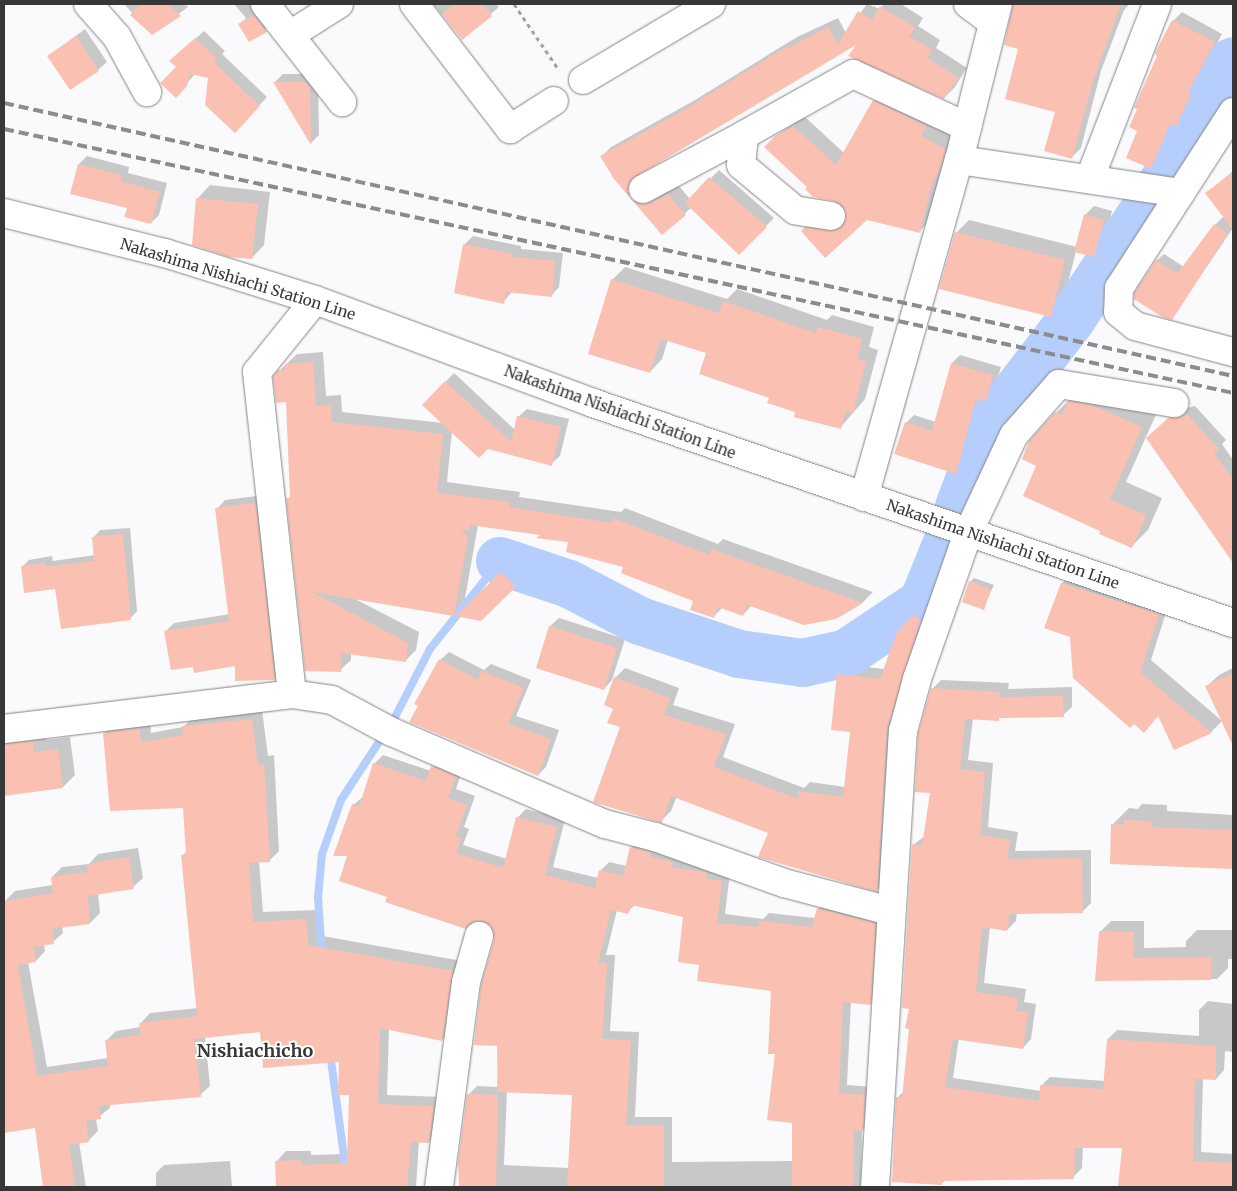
<!DOCTYPE html>
<style>
body{margin:0}
#map{position:relative;width:1237px;height:1191px;overflow:hidden;background:#fafafc;font-family:Merriweather,serif}
div>[style]{position:absolute}
[style*='--x']{left:calc(var(--x)*1px);top:calc(var(--y)*1px);width:calc(var(--w)*1px);rotate:calc(var(--a)*1deg)}
.shadow>*{inset:0;background:#0003}
.stream>*{height:8px;margin:-4px;padding:0 4px;transform-origin:4px;border-radius:4px;background:#b6cefc}
.river>*{height:48px;margin:-24px;padding:0 24px;transform-origin:24px;border-radius:24px;background:#b6cefc}
.building>*{inset:0;background:#fac0b2}
.path>*{height:3px;margin-top:-1.5px;transform-origin:0;background:repeating-linear-gradient(90deg,#a2a2a4 0 4px,transparent 0 8px)}
.roads{filter:drop-shadow(0 0 1px #848486) drop-shadow(0 0 1px #848486)}
.street>*{height:28px;margin:-14px;padding:0 14px;transform-origin:14px;border-radius:14px;background:#fff}
.secondary>*{height:28px;margin:-14px;padding:0 14px;transform-origin:14px;border-radius:14px;background:#fff}
.rail>*{height:4px;margin-top:-2px;transform-origin:0;background:repeating-linear-gradient(90deg,#8c8c8d 0 10px,transparent 0 15px)}
span{translate:-50% -50%;white-space:nowrap;text-align:center;line-height:1.15;-webkit-text-stroke:4px #fff;paint-order:stroke}
.street-label{font-size:15px;color:#373738}
.quarter-label{font-size:18px;color:#373738;font-weight:700}
.frame{position:absolute;inset:0;border:5px solid #373738;pointer-events:none}
</style>
<div id="map">
<div class="shadow">
<div style="clip-path:polygon(124px 4px,185px 4px,188px 7px,152px 34px)"></div>
<div style="clip-path:polygon(234px 4px,250px 4px,254px 13px,252px 4px,273px 23px,250px 40px,240px 24px,246px 18px)"></div>
<div style="clip-path:polygon(433px 4px,496px 4px,499px 7px,462px 39px)"></div>
<div style="clip-path:polygon(867px 4px,880px 9px,884px 4px,901px 4px,923px 18px,918px 26px,940px 40px,936px 48px,967px 68px,954px 88px,944px 98px,861px 41px,639px 174px,638px 186px,678px 185px,690px 199px,719px 170px,774px 218px,739px 253px,692px 207px,662px 234px,615px 178px,602px 156px,611px 147px,695px 100px,797px 37px,838px 18px,846px 33px)"></div>
<div style="clip-path:polygon(1013px 4px,1130px 4px,1124px 10px,1101px 71px,1081px 148px,1072px 157px,1057px 111px,1020px 48px,1005px 44px)"></div>
<div style="clip-path:polygon(1182px 12px,1222px 34px,1196px 84px,1199px 86px,1185px 118px,1174px 125px,1159px 159px,1151px 167px,1139px 130px,1158px 56px,1173px 21px)"></div>
<div style="clip-path:polygon(85px 29px,107px 62px,98px 70px,49px 56px)"></div>
<div style="clip-path:polygon(204px 31px,225px 51px,222px 54px,267px 97px,235px 131px,209px 77px,195px 74px,176px 96px,179px 54px)"></div>
<div style="clip-path:polygon(283px 74px,315px 74px,318px 78px,319px 135px,311px 143px,275px 82px)"></div>
<div style="clip-path:polygon(884px 91px,955px 139px,929px 221px,919px 232px,867px 219px,826px 257px,803px 231px,816px 218px,847px 221px,847px 209px,809px 186px,776px 136px,804px 116px,844px 153px,874px 101px)"></div>
<div style="clip-path:polygon(87px 156px,129px 167px,128px 173px,167px 183px,159px 215px,151px 223px,128px 207px,79px 164px)"></div>
<div style="clip-path:polygon(1233px 171px,1233px 228px,1172px 318px,1156px 261px,1164px 254px,1184px 267px,1215px 225px,1223px 217px,1227px 221px,1207px 193px)"></div>
<div style="clip-path:polygon(210px 185px,270px 192px,264px 245px,252px 258px,193px 244px,198px 198px)"></div>
<div style="clip-path:polygon(1094px 206px,1112px 211px,1102px 248px,1094px 256px,1076px 251px,1063px 303px,1051px 316px,956px 233px,969px 220px,1077px 247px,1085px 215px)"></div>
<div style="clip-path:polygon(473px 236px,521px 246px,521px 249px,563px 253px,559px 287px,551px 296px,512px 292px,503px 302px,455px 292px,465px 244px)"></div>
<div style="clip-path:polygon(625px 267px,727px 299px,737px 289px,827px 320px,832px 315px,874px 327px,869px 347px,878px 350px,865px 399px,840px 428px,771px 397px,707px 352px,668px 340px,662px 359px,650px 372px,612px 280px)"></div>
<div style="clip-path:polygon(323px 352px,326px 396px,341px 395px,342px 412px,443px 423px,424px 405px,454px 373px,515px 430px,518px 417px,527px 409px,569px 419px,560px 456px,551px 464px,452px 431px,447px 482px,520px 492px,519px 497px,621px 512px,625px 508px,718px 544px,723px 539px,873px 592px,863px 602px,835px 618px,752px 605px,743px 615px,723px 607px,714px 616px,695px 600px,570px 541px,542px 534px,478px 525px,464px 604px,454px 615px,355px 599px,419px 632px,416px 650px,406px 660px,351px 653px,351px 660px,340px 670px,306px 669px,288px 499px,292px 495px,287px 401px,279px 371px,297px 354px)"></div>
<div style="clip-path:polygon(960px 355px,1001px 367px,994px 391px,985px 399px,982px 399px,964px 465px,956px 473px,906px 423px,914px 415px,936px 422px,952px 363px)"></div>
<div style="clip-path:polygon(1073px 396px,1158px 410px,1126px 482px,1162px 498px,1148px 530px,1131px 547px,1102px 530px,1038px 466px,1056px 413px)"></div>
<div style="clip-path:polygon(1195px 406px,1226px 440px,1222px 444px,1233px 460px,1233px 539px,1222px 545px,1156px 430px,1178px 410px)"></div>
<div style="clip-path:polygon(264px 495px,283px 671px,274px 679px,236px 664px,194px 665px,165px 632px,174px 623px,230px 614px,217px 509px,225px 500px)"></div>
<div style="clip-path:polygon(130px 528px,137px 611px,130px 619px,56px 588px,22px 567px,29px 560px,52px 556px,53px 561px,95px 555px,93px 538px,100px 530px)"></div>
<div style="clip-path:polygon(511px 564px,523px 577px,481px 620px,458px 616px)"></div>
<div style="clip-path:polygon(1073px 572px,1169px 603px,1151px 660px,1222px 721px,1211px 732px,1174px 749px,1159px 715px,1144px 731px,1071px 636px,1062px 583px)"></div>
<div style="clip-path:polygon(974px 578px,994px 585px,983px 608px,970px 582px)"></div>
<div style="clip-path:polygon(923px 606px,930px 609px,887px 880px,877px 890px,760px 856px,769px 832px,677px 796px,671px 811px,661px 821px,614px 708px,615px 678px,625px 668px,679px 688px,673px 705px,735px 724px,723px 757px,804px 788px,810px 782px,845px 787px,851px 731px,838px 674px,848px 665px,885px 669px,913px 616px)"></div>
<div style="clip-path:polygon(559px 618px,625px 639px,612px 680px,604px 689px,550px 626px)"></div>
<div style="clip-path:polygon(449px 652px,484px 670px,491px 664px,531px 680px,516px 716px,559px 730px,546px 767px,538px 775px,440px 660px)"></div>
<div style="clip-path:polygon(1233px 668px,1233px 743px,1207px 686px,1219px 675px)"></div>
<div style="clip-path:polygon(941px 680px,1009px 683px,1008px 689px,1072px 687px,1072px 707px,1063px 715px,973px 718px,968px 760px,993px 763px,988px 827px,1018px 832px,1015px 851px,1091px 850px,1091px 903px,1082px 912px,1017px 912px,1016px 921px,1007px 930px,990px 927px,984px 983px,1026px 989px,1024px 1002px,1036px 1004px,1031px 1039px,1023px 1048px,959px 1038px,953px 1078px,1041px 1091px,1042px 1085px,1050px 1077px,1105px 1081px,1108px 1039px,1117px 1030px,1199px 1036px,1199px 1010px,1208px 1001px,1233px 1004px,1233px 1052px,1225px 1051px,1224px 1070px,1216px 1079px,1203px 1078px,1201px 1152px,1233px 1154px,1233px 1187px,1119px 1187px,1124px 1147px,1083px 1147px,1082px 1168px,1073px 1177px,946px 1180px,941px 1184px,897px 1098px,904px 1091px,910px 1028px,913px 845px,925px 836px,931px 792px,932px 689px)"></div>
<div style="clip-path:polygon(262px 710px,268px 756px,274px 755px,279px 851px,269px 861px,259px 861px,263px 912px,316px 910px,317px 935px,462px 961px,452px 1030px,442px 1040px,389px 1028px,387px 1095px,443px 1097px,438px 1132px,429px 1142px,419px 1141px,416px 1187px,278px 1187px,277px 1161px,286px 1151px,311px 1151px,311px 1155px,349px 1154px,351px 1094px,341px 1061px,261px 1031px,205px 1037px,210px 1086px,200px 1095px,110px 1104px,110px 1108px,96px 1119px,98px 1131px,88px 1141px,79px 1142px,86px 1187px,44px 1187px,36px 1127px,4px 1132px,5px 901px,15px 891px,53px 885px,52px 877px,62px 867px,89px 864px,98px 854px,138px 848px,143px 878px,133px 887px,98px 893px,100px 913px,90px 923px,62px 926px,63px 933px,53px 942px,44px 944px,45px 951px,36px 961px,28px 962px,47px 1067px,108px 1058px,106px 1041px,116px 1031px,141px 1027px,141px 1023px,150px 1013px,198px 1008px,183px 855px,187px 851px,184px 806px,104px 733px,114px 723px,150px 719px,151px 733px,183px 727px,193px 717px)"></div>
<div style="clip-path:polygon(4px 724px,45px 729px,47px 740px,70px 737px,75px 775px,63px 787px,4px 795px)"></div>
<div style="clip-path:polygon(evenodd,383px 755px,431px 771px,441px 758px,463px 768px,456px 789px,475px 796px,464px 827px,469px 829px,463px 845px,507px 859px,517px 818px,526px 809px,565px 819px,553px 867px,598px 878px,600px 871px,609px 862px,627px 866px,632px 847px,640px 839px,730px 872px,725px 914px,763px 919px,769px 913px,815px 918px,818px 909px,827px 900px,884px 915px,879px 995px,870px 1004px,851px 1001px,847px 1085px,873px 1087px,871px 1121px,862px 1130px,861px 1187px,461px 1187px,468px 1095px,477px 1086px,498px 1087px,495px 940px,491px 924px,388px 896px,353px 805px,363px 797px,374px 764px,383px 755px,635px 905px,685px 917px,701px 963px,772px 990px,776px 1053px,793px 1122px,793px 1161px,672px 1162px,672px 1117px,635px 1117px,639px 1032px,610px 1031px,615px 955px,606px 955px,617px 910px,627px 912px,635px 905px,383px 755px,507px 1091px,573px 1094px,569px 1168px,504px 1165px,507px 1091px)"></div>
<div style="clip-path:polygon(1142px 804px,1167px 805px,1167px 811px,1233px 815px,1233px 868px,1111px 863px,1112px 825px,1129px 808px,1138px 809px)"></div>
<div style="clip-path:polygon(1111px 921px,1144px 921px,1144px 948px,1186px 947px,1186px 941px,1197px 930px,1233px 930px,1233px 959px,1228px 959px,1228px 968px,1217px 979px,1096px 980px,1100px 932px)"></div>
<div style="clip-path:polygon(230px 1161px,232px 1187px,156px 1187px,156px 1173px,164px 1165px)"></div>
</div>
<div class="stream">
<div style="--x:322;--y:957;--w:60;--a:-93.8"></div>
<div style="--x:318;--y:897;--w:43;--a:-84.7"></div>
<div style="--x:322;--y:854;--w:57;--a:-70.6"></div>
<div style="--x:341;--y:800;--w:97;--a:-56.8"></div>
<div style="--x:394;--y:719;--w:79;--a:-62.8"></div>
<div style="--x:430;--y:649;--w:112;--a:-51.5"></div>
<div style="--x:330;--y:1053;--w:135;--a:82.3"></div>
</div>
<div class="river">
<div style="--x:959;--y:507;--w:85;--a:-69.4"></div>
<div style="--x:989;--y:427;--w:135;--a:-52.5"></div>
<div style="--x:1071;--y:320;--w:175;--a:-56.4"></div>
<div style="--x:1168;--y:174;--w:130;--a:-60.1"></div>
<div style="--x:500;--y:561;--w:73;--a:18.4"></div>
<div style="--x:569;--y:584;--w:80;--a:27.5"></div>
<div style="--x:640;--y:621;--w:104;--a:18.4"></div>
<div style="--x:739;--y:654;--w:65;--a:8"></div>
<div style="--x:803;--y:663;--w:45;--a:-12.8"></div>
<div style="--x:847;--y:653;--w:92;--a:-33.9"></div>
<div style="--x:923;--y:602;--w:67;--a:-68"></div>
</div>
<div class="building">
<div style="clip-path:polygon(140px 4px,168px 4px,181px 16px,152px 35px,130px 15px)"></div>
<div style="clip-path:polygon(454px 4px,482px 4px,492px 16px,462px 40px,442px 14px)"></div>
<div style="clip-path:polygon(1013px 4px,1121px 4px,1093px 81px,1072px 159px,1044px 151px,1055px 112px,1005px 99px,1018px 49px,1004px 45px)"></div>
<div style="clip-path:polygon(880px 6px,915px 28px,909px 36px,932px 50px,927px 58px,958px 78px,944px 99px,848px 56px,856px 45px,630px 180px,629px 196px,635px 202px,650px 203px,668px 194px,686px 215px,662px 235px,614px 179px,600px 156px,684px 110px,787px 46px,788px 48px,828px 27px,838px 44px,858px 11px,872px 20px)"></div>
<div style="clip-path:polygon(254px 15px,267px 32px,249px 42px,238px 24px)"></div>
<div style="clip-path:polygon(1172px 20px,1215px 42px,1188px 93px,1191px 94px,1176px 127px,1170px 124px,1151px 169px,1126px 158px,1137px 131px,1129px 127px,1137px 109px,1134px 108px,1137px 101px,1157px 56px,1155px 53px)"></div>
<div style="clip-path:polygon(76px 36px,99px 71px,70px 90px,47px 56px)"></div>
<div style="clip-path:polygon(195px 38px,218px 59px,214px 62px,260px 106px,235px 133px,205px 105px,208px 78px,190px 74px,187px 86px,176px 98px,160px 83px,176px 67px,169px 61px)"></div>
<div style="clip-path:polygon(273px 82px,306px 82px,310px 87px,311px 145px)"></div>
<div style="clip-path:polygon(873px 100px,927px 126px,921px 135px,946px 150px,940px 169px,932px 183px,920px 233px,867px 220px,825px 258px,801px 231px,805px 227px,837px 230px,846px 219px,845px 210px,834px 201px,813px 197px,805px 189px,807px 187px,764px 147px,775px 136px,793px 126px,836px 165px)"></div>
<div style="clip-path:polygon(78px 164px,122px 175px,120px 181px,160px 192px,151px 224px,124px 217px,127px 208px,70px 194px)"></div>
<div style="clip-path:polygon(1233px 172px,1233px 230px,1205px 193px)"></div>
<div style="clip-path:polygon(709px 177px,767px 227px,739px 255px,685px 203px)"></div>
<div style="clip-path:polygon(196px 198px,258px 204px,252px 259px,229px 257px,192px 245px)"></div>
<div style="clip-path:polygon(1084px 214px,1104px 220px,1094px 257px,1074px 252px)"></div>
<div style="clip-path:polygon(1214px 224px,1228px 234px,1172px 320px,1162px 317px,1134px 299px,1134px 293px,1156px 260px,1177px 274px)"></div>
<div style="clip-path:polygon(955px 232px,1065px 260px,1051px 317px,939px 289px)"></div>
<div style="clip-path:polygon(463px 244px,514px 254px,513px 257px,555px 261px,552px 297px,506px 292px,504px 304px,454px 293px)"></div>
<div style="clip-path:polygon(611px 279px,719px 313px,723px 301px,816px 333px,818px 327px,862px 339px,857px 359px,866px 362px,853px 413px,846px 411px,841px 429px,794px 417px,795px 412px,767px 403px,769px 398px,699px 374px,706px 353px,661px 339px,650px 373px,588px 354px)"></div>
<div style="clip-path:polygon(313px 362px,316px 406px,331px 405px,332px 422px,443px 434px,437px 493px,510px 502px,509px 507px,612px 523px,613px 518px,709px 555px,711px 549px,863px 603px,836px 619px,804px 625px,747px 605px,743px 616px,718px 607px,714px 618px,690px 610px,693px 601px,621px 573px,623px 567px,566px 552px,568px 542px,536px 538px,540px 535px,470px 525px,469px 530px,460px 529px,468px 537px,454px 616px,312px 592px,408px 643px,406px 662px,341px 653px,341px 672px,305px 671px,286px 498px,290px 498px,286px 402px,276px 403px,273px 377px,278px 370px,285px 370px,285px 364px)"></div>
<div style="clip-path:polygon(951px 363px,993px 375px,986px 401px,976px 399px,956px 474px,894px 454px,905px 422px,932px 431px)"></div>
<div style="clip-path:polygon(445px 381px,511px 442px,517px 416px,561px 427px,552px 466px,488px 449px,479px 458px,422px 405px)"></div>
<div style="clip-path:polygon(1068px 401px,1092px 405px,1142px 427px,1110px 499px,1146px 515px,1132px 548px,1099px 534px,1100px 531px,1023px 496px,1036px 466px,1022px 459px,1029px 441px,1055px 412px,1062px 415px)"></div>
<div style="clip-path:polygon(1186px 413px,1219px 449px,1214px 453px,1233px 480px,1233px 563px,1146px 438px,1168px 418px,1179px 418px)"></div>
<div style="clip-path:polygon(256px 503px,275px 680px,235px 681px,235px 666px,194px 673px,193px 667px,171px 670px,164px 631px,229px 621px,215px 508px)"></div>
<div style="clip-path:polygon(123px 534px,131px 620px,61px 629px,55px 589px,24px 593px,21px 566px,45px 563px,46px 567px,94px 561px,92px 537px)"></div>
<div style="clip-path:polygon(501px 572px,516px 587px,481px 621px,455px 616px)"></div>
<div style="clip-path:polygon(969px 581px,991px 589px,984px 610px,962px 602px)"></div>
<div style="clip-path:polygon(1061px 583px,1159px 614px,1140px 672px,1212px 733px,1174px 750px,1158px 716px,1144px 733px,1134px 724px,1130px 728px,1073px 678px,1070px 637px,1044px 628px)"></div>
<div style="clip-path:polygon(912px 615px,921px 619px,887px 730px,877px 892px,758px 857px,768px 833px,671px 796px,662px 823px,593px 802px,620px 727px,607px 723px,613px 709px,604px 705px,614px 677px,670px 698px,664px 715px,726px 734px,714px 767px,798px 799px,799px 791px,843px 797px,850px 732px,831px 730px,837px 674px,880px 679px,896px 634px)"></div>
<div style="clip-path:polygon(549px 626px,617px 648px,604px 690px,536px 668px)"></div>
<div style="clip-path:polygon(439px 659px,478px 680px,481px 671px,524px 688px,508px 724px,551px 739px,538px 776px,409px 722px,418px 706px,414px 704px)"></div>
<div style="clip-path:polygon(1233px 673px,1233px 746px,1205px 686px)"></div>
<div style="clip-path:polygon(931px 688px,1000px 692px,1000px 697px,1063px 696px,1064px 717px,999px 718px,999px 721px,965px 719px,960px 769px,985px 772px,980px 835px,1010px 840px,1007px 859px,1082px 858px,1083px 913px,1010px 914px,1007px 931px,982px 927px,976px 992px,1018px 998px,1016px 1011px,1028px 1012px,1023px 1049px,953px 1039px,945px 1087px,1039px 1101px,1040px 1085px,1103px 1089px,1107px 1039px,1216px 1046px,1216px 1080px,1195px 1079px,1193px 1161px,1233px 1163px,1233px 1187px,1118px 1187px,1122px 1148px,1075px 1148px,1074px 1179px,942px 1181px,942px 1185px,892px 1182px,896px 1097px,902px 1098px,909px 1029px,905px 1028px,909px 1009px,902px 1008px,912px 844px,922px 846px,930px 793px,915px 792px,918px 734px)"></div>
<div style="clip-path:polygon(252px 719px,258px 765px,264px 764px,270px 862px,249px 863px,253px 922px,306px 919px,308px 945px,453px 971px,442px 1041px,380px 1028px,378px 1104px,434px 1106px,429px 1143px,411px 1142px,407px 1187px,276px 1187px,275px 1161px,301px 1160px,301px 1165px,347px 1163px,349px 1095px,338px 1095px,339px 1062px,263px 1068px,260px 1032px,194px 1039px,201px 1097px,99px 1106px,101px 1119px,86px 1121px,89px 1142px,69px 1145px,75px 1187px,43px 1187px,35px 1128px,4px 1133px,4px 901px,53px 893px,51px 877px,88px 872px,87px 864px,129px 857px,134px 889px,88px 896px,90px 924px,52px 929px,54px 944px,34px 947px,36px 962px,18px 965px,37px 1076px,108px 1066px,105px 1040px,141px 1035px,139px 1023px,197px 1016px,181px 855px,186px 854px,183px 808px,110px 811px,103px 733px,140px 728px,141px 742px,183px 735px,182px 726px)"></div>
<div style="clip-path:polygon(33px 741px,34px 752px,58px 749px,63px 788px,4px 796px,4px 744px)"></div>
<div style="clip-path:polygon(373px 763px,426px 781px,431px 766px,456px 776px,448px 798px,467px 805px,456px 836px,461px 838px,456px 853px,503px 868px,516px 817px,557px 827px,545px 875px,595px 888px,599px 870px,623px 876px,630px 847px,651px 852px,650px 857px,673px 862px,672px 868px,707px 872px,706px 879px,722px 881px,717px 923px,758px 927px,759px 921px,812px 927px,817px 908px,876px 923px,871px 1005px,843px 1002px,839px 1093px,865px 1095px,863px 1131px,854px 1130px,853px 1187px,792px 1187px,792px 1123px,767px 1120px,775px 1054px,768px 1054px,771px 991px,697px 981px,699px 965px,678px 962px,683px 917px,632px 905px,628px 914px,611px 910px,598px 963px,607px 963px,602px 1039px,631px 1040px,626px 1125px,664px 1125px,664px 1187px,567px 1187px,572px 1095px,497px 1092px,498px 1046px,474px 1045px,481px 985px,494px 940px,490px 926px,476px 921px,466px 929px,385px 902px,387px 897px,339px 881px,347px 856px,333px 856px,352px 804px,359px 807px)"></div>
<div style="clip-path:polygon(1124px 820px,1151px 821px,1151px 827px,1233px 830px,1233px 869px,1110px 864px,1111px 824px,1124px 825px)"></div>
<div style="clip-path:polygon(1099px 931px,1134px 932px,1133px 958px,1211px 957px,1211px 980px,1095px 981px)"></div>
<div style="clip-path:polygon(467px 1094px,498px 1095px,496px 1187px,459px 1187px,458px 1163px)"></div>
</div>
<div class="path">
<div style="--x:514;--y:4;--w:80;--a:55.7"></div>
</div>
<div class="roads">
<div class="street">
<div style="--x:88;--y:4;--w:44;--a:48.7"></div>
<div style="--x:117;--y:37;--w:63;--a:61.4"></div>
<div style="--x:265;--y:4;--w:125;--a:51.8"></div>
<div style="--x:414;--y:4;--w:158;--a:52.5"></div>
<div style="--x:510;--y:129;--w:52;--a:-32.5"></div>
<div style="--x:968;--y:4;--w:31;--a:37"></div>
<div style="--x:290;--y:35;--w:58;--a:-32.3"></div>
<div style="--x:583;--y:80;--w:149;--a:-30.7"></div>
<div style="--x:1233;--y:112;--w:210;--a:122.9"></div>
<div style="--x:1119;--y:288;--w:24;--a:92"></div>
<div style="--x:1118;--y:312;--w:22;--a:39"></div>
<div style="--x:1135;--y:326;--w:101;--a:14.9"></div>
<div style="--x:959;--y:160;--w:224;--a:8.5"></div>
<div style="--x:1090;--y:178;--w:186;--a:-68.9"></div>
<div style="--x:643;--y:189;--w:115;--a:-28.1"></div>
<div style="--x:831;--y:216;--w:36;--a:-171"></div>
<div style="--x:795;--y:210;--w:70;--a:-140.2"></div>
<div style="--x:741;--y:165;--w:30;--a:-84"></div>
<div style="--x:744;--y:135;--w:125;--a:-29.2"></div>
<div style="--x:853;--y:74;--w:126;--a:24.9"></div>
<div style="--x:864;--y:497;--w:350;--a:-74.3"></div>
<div style="--x:959;--y:160;--w:161;--a:-76"></div>
<div style="--x:292;--y:694;--w:324;--a:-96.2"></div>
<div style="--x:257;--y:372;--w:92;--a:-51.1"></div>
<div style="--x:4;--y:729;--w:290;--a:-6.9"></div>
<div style="--x:292;--y:694;--w:40;--a:8.5"></div>
<div style="--x:332;--y:700;--w:68;--a:28.1"></div>
<div style="--x:392;--y:732;--w:232;--a:23.4"></div>
<div style="--x:605;--y:824;--w:52;--a:14.6"></div>
<div style="--x:655;--y:837;--w:137;--a:19.6"></div>
<div style="--x:784;--y:883;--w:110;--a:14.8"></div>
<div style="--x:439;--y:1187;--w:207;--a:-82.5"></div>
<div style="--x:466;--y:982;--w:48;--a:-74.2"></div>
<div style="--x:875;--y:1187;--w:457;--a:-86.5"></div>
<div style="--x:903;--y:731;--w:54;--a:-74.9"></div>
<div style="--x:917;--y:679;--w:155;--a:-70.7"></div>
<div style="--x:968;--y:533;--w:108;--a:-64.9"></div>
<div style="--x:1014;--y:435;--w:68;--a:-48.6"></div>
<div style="--x:1059;--y:384;--w:117;--a:9.4"></div>
</div>
<div class="secondary">
<div style="--x:4;--y:213;--w:166;--a:14"></div>
<div style="--x:165;--y:253;--w:157;--a:17.4"></div>
<div style="--x:315;--y:300;--w:296;--a:20.3"></div>
<div style="--x:593;--y:403;--w:677;--a:18.97"></div>
</div>
</div>
<div class="rail">
<div style="--x:4;--y:103;--w:1259;--a:12.52"></div>
<div style="--x:4;--y:129;--w:1257;--a:12.12"></div>
</div>
<div class="street-label">
<span style="left:238px;top:279px;rotate:17deg">Nakashima Nishiachi Station Line</span>
<span style="left:620px;top:412px;rotate:20deg">Nakashima Nishiachi Station Line</span>
<span style="left:1003px;top:544px;rotate:19deg">Nakashima Nishiachi Station Line</span>
</div>
<div class="quarter-label">
<span style="left:255px;top:1051px">Nishiachicho</span>
</div>
<div class="frame"></div>
</div>
